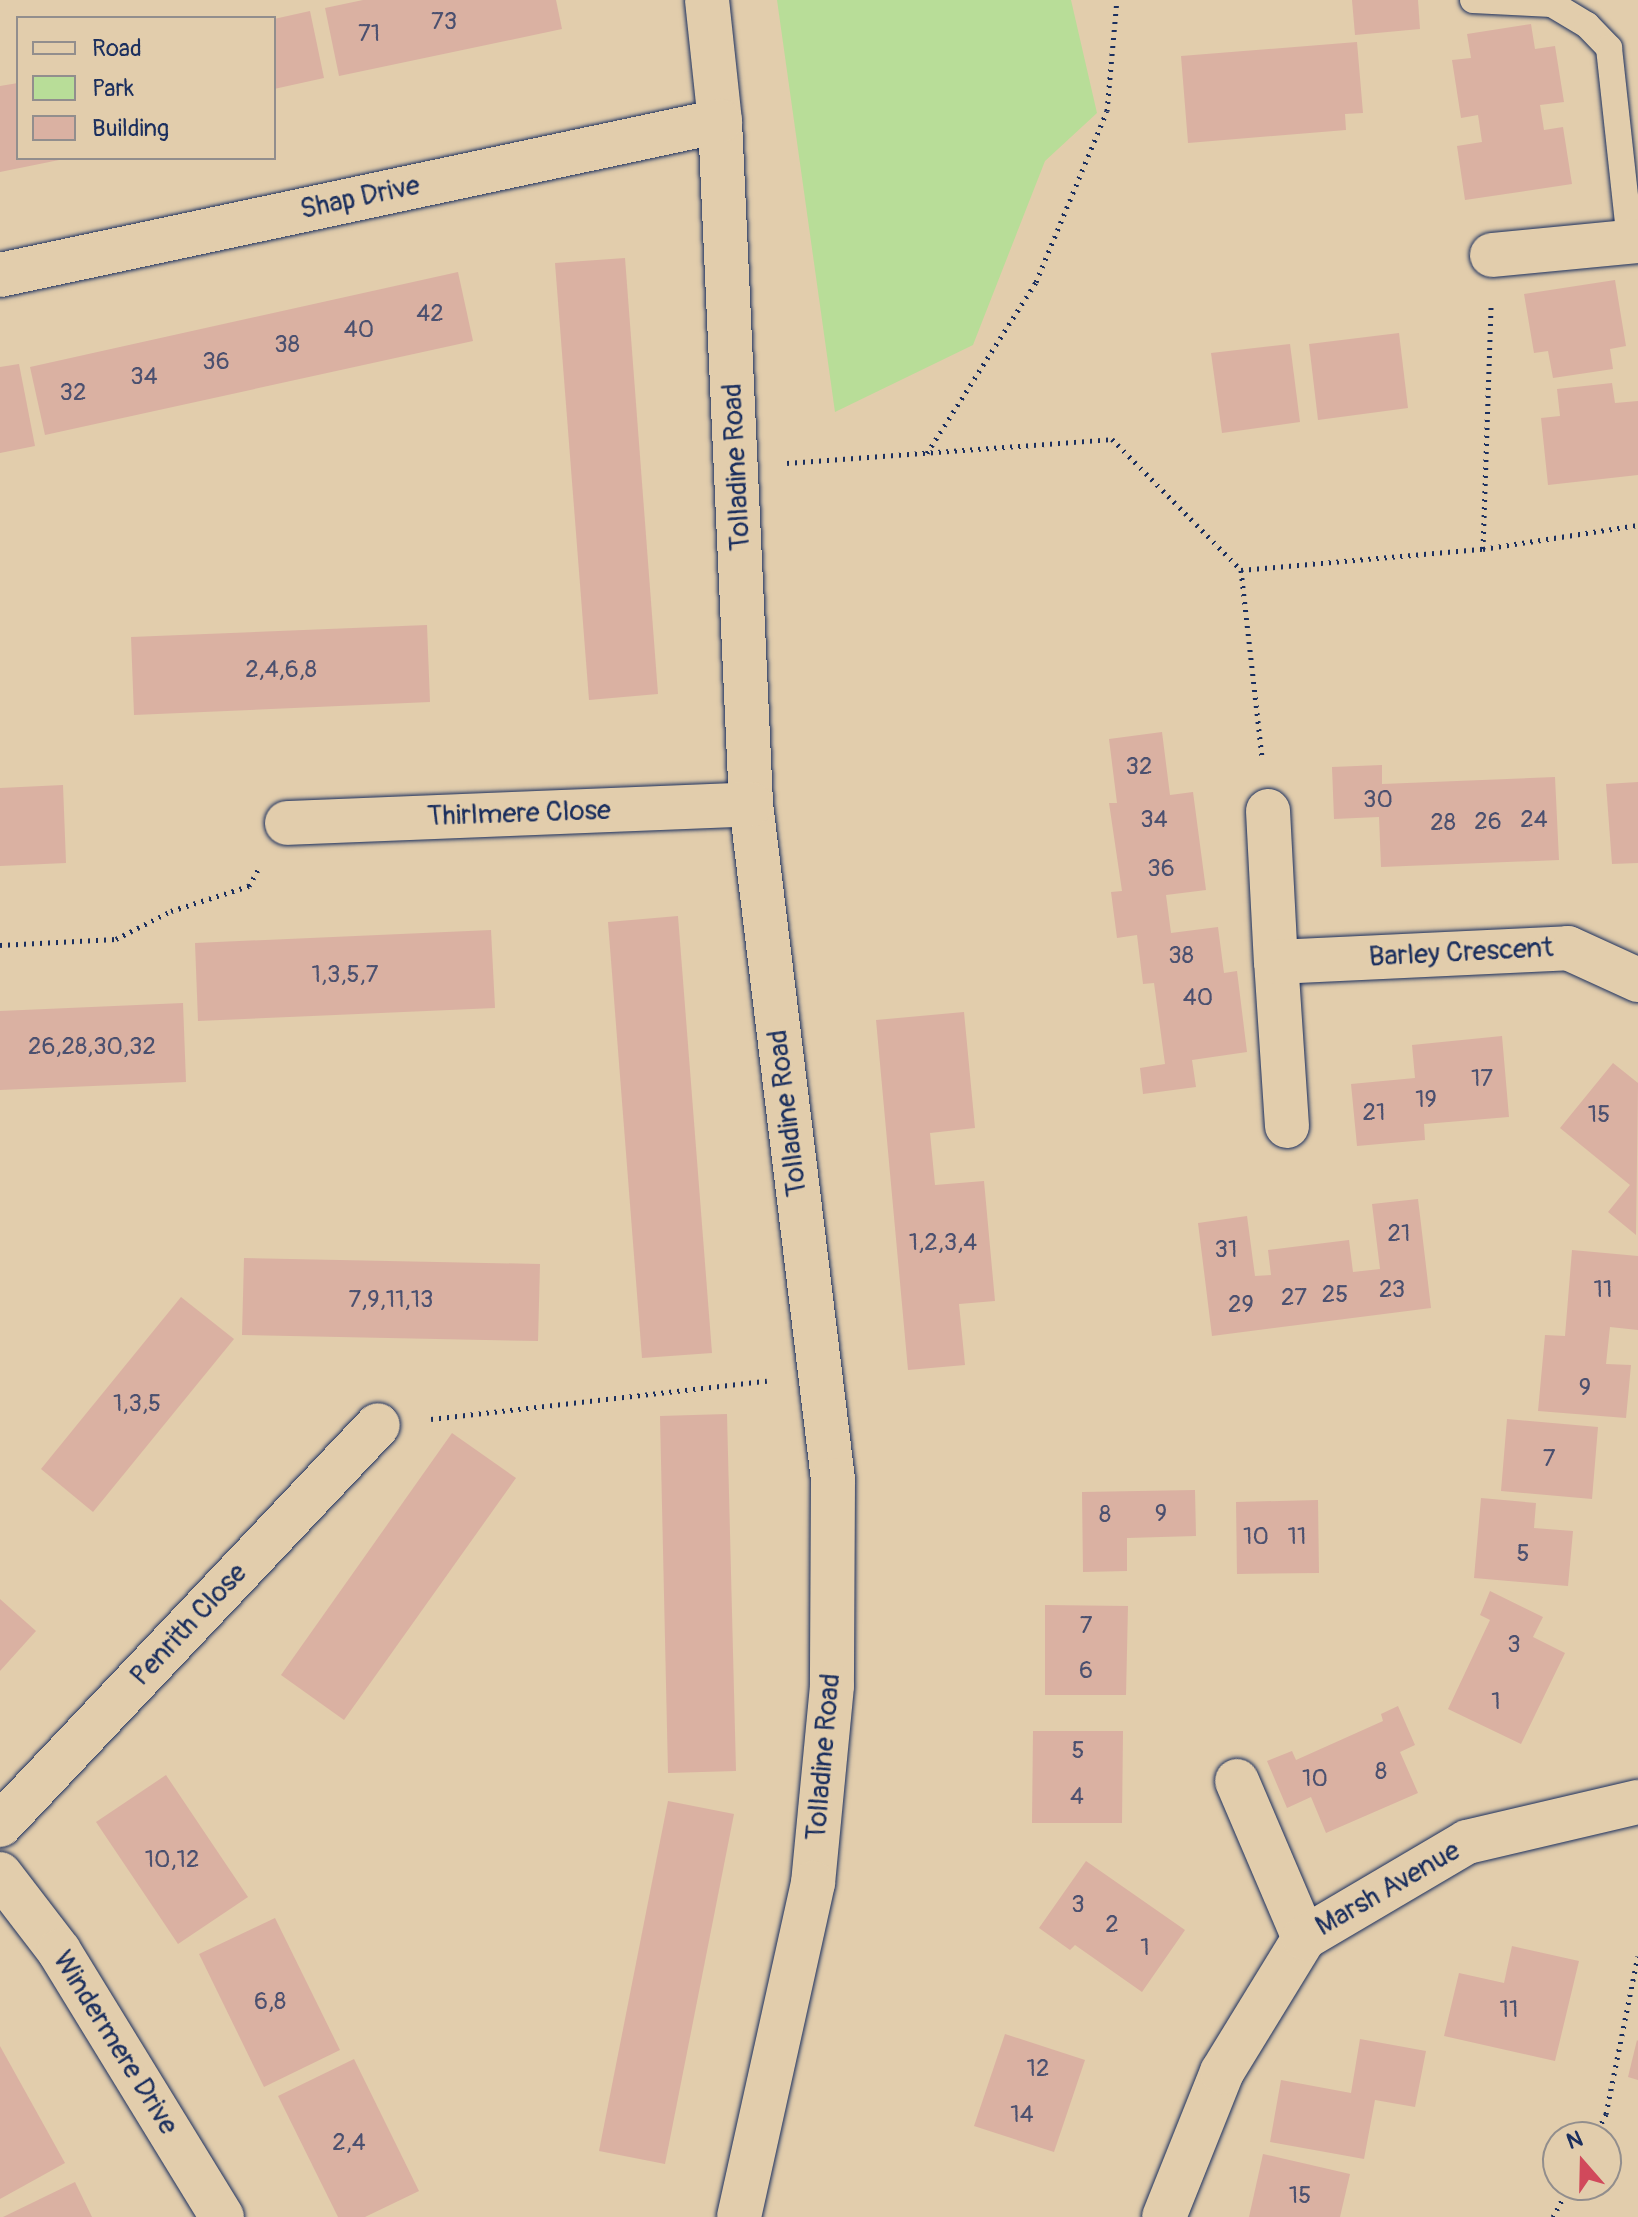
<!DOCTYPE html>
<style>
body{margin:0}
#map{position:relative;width:1638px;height:2217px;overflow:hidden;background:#e2cdac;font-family:Pangolin,sans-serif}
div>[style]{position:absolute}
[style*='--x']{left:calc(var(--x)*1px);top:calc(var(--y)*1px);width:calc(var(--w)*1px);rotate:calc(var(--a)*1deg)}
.green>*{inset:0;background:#b8dd98}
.building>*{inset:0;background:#dab1a2}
.path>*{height:5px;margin-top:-2.5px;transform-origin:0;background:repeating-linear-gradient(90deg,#1b2f5e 0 2px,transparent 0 8px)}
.roads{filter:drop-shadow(0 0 2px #1b2f5e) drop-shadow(0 0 2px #1b2f5e)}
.lane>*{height:26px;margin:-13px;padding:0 13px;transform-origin:13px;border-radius:13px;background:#e2cdac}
.street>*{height:44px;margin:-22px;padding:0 22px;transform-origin:22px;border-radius:22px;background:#e2cdac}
.secondary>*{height:44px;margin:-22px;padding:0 22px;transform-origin:22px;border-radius:22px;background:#e2cdac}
span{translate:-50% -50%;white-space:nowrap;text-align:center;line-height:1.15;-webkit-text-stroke:6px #e2cdac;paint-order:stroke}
.number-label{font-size:24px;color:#4b506f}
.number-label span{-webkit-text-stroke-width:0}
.street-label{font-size:28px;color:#1b2f5e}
.legend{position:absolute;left:16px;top:16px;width:260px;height:144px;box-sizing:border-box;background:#e2cdac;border:2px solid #928e8d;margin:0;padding:10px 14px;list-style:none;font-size:24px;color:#1b2f5e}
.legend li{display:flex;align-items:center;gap:16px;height:40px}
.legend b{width:40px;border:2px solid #928e8d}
.north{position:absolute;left:1542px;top:2121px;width:80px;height:80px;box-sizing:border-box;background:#e2cdac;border:2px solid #928e8d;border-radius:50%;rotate:340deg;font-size:22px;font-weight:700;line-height:32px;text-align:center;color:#1b2f5e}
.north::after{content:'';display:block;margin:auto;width:28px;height:36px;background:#d1495b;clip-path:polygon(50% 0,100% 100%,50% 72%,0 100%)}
</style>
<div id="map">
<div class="green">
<div style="clip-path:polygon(777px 0,1071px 0,1097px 113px,1045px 161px,973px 345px,835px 412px)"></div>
</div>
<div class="building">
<div style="clip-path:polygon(363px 0,556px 0,562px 29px,339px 76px,325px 8px)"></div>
<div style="clip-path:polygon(1352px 0,1418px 0,1420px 29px,1355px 35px)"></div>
<div style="clip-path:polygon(310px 11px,324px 78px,274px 89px,274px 19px)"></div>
<div style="clip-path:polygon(1531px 24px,1535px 49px,1555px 46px,1564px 102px,1540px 105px,1544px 130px,1563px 127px,1572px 184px,1465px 200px,1457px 146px,1482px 142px,1478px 115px,1461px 118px,1452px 60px,1471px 58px,1467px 34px)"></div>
<div style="clip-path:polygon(1357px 42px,1363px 113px,1345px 114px,1346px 130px,1188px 143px,1181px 56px)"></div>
<div style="clip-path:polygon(18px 83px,18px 158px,64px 159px,0 172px,0 86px)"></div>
<div style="clip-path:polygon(625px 258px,658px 694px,589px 700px,555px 263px)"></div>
<div style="clip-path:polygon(458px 272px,473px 341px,45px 435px,30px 367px)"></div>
<div style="clip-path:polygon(1615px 280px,1626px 346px,1610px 349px,1613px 369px,1553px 378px,1548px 351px,1534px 353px,1524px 294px)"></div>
<div style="clip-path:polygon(1399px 333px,1408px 408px,1318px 420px,1309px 344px)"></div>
<div style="clip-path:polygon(1290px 344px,1300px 422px,1222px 433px,1211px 353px)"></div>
<div style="clip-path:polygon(19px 364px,35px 446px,0 453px,0 367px)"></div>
<div style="clip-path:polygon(1612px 383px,1615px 403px,1638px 401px,1638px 475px,1548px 485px,1541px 418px,1560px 416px,1557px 389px)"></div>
<div style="clip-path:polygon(427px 625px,430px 702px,134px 715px,131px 637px)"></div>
<div style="clip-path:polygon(1162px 732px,1170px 795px,1193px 792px,1206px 890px,1166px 895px,1171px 933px,1218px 927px,1224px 973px,1237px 971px,1247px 1052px,1192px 1060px,1196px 1087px,1143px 1094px,1140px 1068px,1165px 1064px,1154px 983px,1143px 984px,1137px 935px,1117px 938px,1111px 892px,1122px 891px,1109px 803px,1117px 803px,1109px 739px)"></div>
<div style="clip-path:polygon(1382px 765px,1382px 784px,1555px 777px,1559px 860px,1381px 867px,1379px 817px,1334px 819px,1332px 767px)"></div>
<div style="clip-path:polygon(1638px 782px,1638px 863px,1612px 864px,1606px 784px)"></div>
<div style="clip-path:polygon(63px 785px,66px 863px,0 866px,0 788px)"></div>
<div style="clip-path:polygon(678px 916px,712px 1353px,642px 1358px,608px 922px)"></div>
<div style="clip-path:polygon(491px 930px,495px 1008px,198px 1021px,195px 943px)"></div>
<div style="clip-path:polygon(183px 1003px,186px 1082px,0 1090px,0 1011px)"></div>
<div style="clip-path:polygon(964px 1012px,975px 1128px,930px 1133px,935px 1185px,984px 1181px,995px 1301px,959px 1304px,965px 1365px,908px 1370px,876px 1020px)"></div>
<div style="clip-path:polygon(1502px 1036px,1509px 1117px,1424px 1124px,1425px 1140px,1357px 1146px,1351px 1084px,1415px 1078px,1412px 1045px)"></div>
<div style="clip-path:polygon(1613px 1063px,1638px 1083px,1636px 1235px,1608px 1212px,1630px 1185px,1560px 1128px)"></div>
<div style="clip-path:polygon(1418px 1199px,1431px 1308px,1212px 1336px,1198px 1223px,1247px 1216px,1255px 1276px,1271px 1275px,1268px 1250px,1349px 1240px,1353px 1272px,1380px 1269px,1372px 1204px)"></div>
<div style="clip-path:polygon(1572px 1250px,1638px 1256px,1638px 1330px,1610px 1327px,1606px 1364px,1631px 1365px,1626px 1418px,1538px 1411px,1545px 1335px,1565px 1336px)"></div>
<div style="clip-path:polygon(244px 1258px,540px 1264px,538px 1341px,242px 1335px)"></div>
<div style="clip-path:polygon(181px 1297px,234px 1339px,93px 1512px,41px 1469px)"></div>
<div style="clip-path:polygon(727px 1414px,736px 1771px,668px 1773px,660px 1416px)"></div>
<div style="clip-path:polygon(1507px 1419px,1598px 1427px,1592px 1499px,1501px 1491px)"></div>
<div style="clip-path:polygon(452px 1433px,516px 1478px,344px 1720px,281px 1675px)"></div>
<div style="clip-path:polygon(1195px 1490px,1196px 1536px,1127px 1538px,1127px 1571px,1083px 1572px,1082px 1492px)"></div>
<div style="clip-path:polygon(1481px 1498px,1536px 1503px,1534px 1528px,1573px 1531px,1568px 1586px,1474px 1578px)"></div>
<div style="clip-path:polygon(1318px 1500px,1319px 1573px,1237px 1574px,1236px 1502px)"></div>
<div style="clip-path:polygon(1490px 1591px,1543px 1617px,1533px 1637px,1565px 1653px,1521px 1744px,1448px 1709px,1490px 1620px,1480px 1615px)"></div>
<div style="clip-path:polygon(0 1599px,36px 1631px,0 1671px)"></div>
<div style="clip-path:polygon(1045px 1605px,1128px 1606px,1126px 1695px,1045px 1695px)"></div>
<div style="clip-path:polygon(1398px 1706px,1415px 1745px,1400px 1752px,1418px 1793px,1326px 1833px,1311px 1797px,1287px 1808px,1267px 1761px,1292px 1751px,1296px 1760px,1383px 1721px,1381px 1714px)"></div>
<div style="clip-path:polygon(1033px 1731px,1123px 1731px,1122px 1823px,1032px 1823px)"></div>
<div style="clip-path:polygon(166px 1775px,248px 1897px,178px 1944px,96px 1822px)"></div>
<div style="clip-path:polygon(668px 1801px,734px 1814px,665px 2164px,599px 2151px)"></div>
<div style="clip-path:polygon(1086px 1861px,1185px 1930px,1142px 1992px,1075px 1945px,1070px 1950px,1039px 1928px)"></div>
<div style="clip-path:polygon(275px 1918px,340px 2050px,264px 2087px,199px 1954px)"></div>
<div style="clip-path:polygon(1512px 1946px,1579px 1961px,1555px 2061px,1444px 2036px,1459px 1973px,1504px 1983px)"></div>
<div style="clip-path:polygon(1005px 2034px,1085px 2060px,1054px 2152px,974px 2126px)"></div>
<div style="clip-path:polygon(1360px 2039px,1426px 2051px,1415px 2107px,1375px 2100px,1364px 2159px,1270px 2142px,1281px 2080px,1351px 2093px)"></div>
<div style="clip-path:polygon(1637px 2040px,1638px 2041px,1638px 2080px,1628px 2077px)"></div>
<div style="clip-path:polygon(0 2046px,65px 2163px,0 2199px)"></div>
<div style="clip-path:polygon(354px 2059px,419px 2191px,365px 2217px,338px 2217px,278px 2096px)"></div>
<div style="clip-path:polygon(1263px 2154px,1350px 2174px,1340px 2217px,1249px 2217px)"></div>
<div style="clip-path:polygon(75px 2182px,92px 2217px,3px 2217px)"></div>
</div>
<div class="path">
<div style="--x:927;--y:453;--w:203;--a:-57.5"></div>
<div style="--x:1036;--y:282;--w:185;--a:-67.5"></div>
<div style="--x:1107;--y:111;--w:111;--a:-84.9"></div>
<div style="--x:787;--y:463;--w:326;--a:-4.2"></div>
<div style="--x:1112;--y:439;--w:184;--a:45.4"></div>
<div style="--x:1241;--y:570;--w:189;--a:83.6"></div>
<div style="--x:1483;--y:549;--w:243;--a:-88.1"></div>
<div style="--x:1241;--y:570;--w:243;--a:-5"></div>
<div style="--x:1483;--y:549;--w:157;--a:-8.8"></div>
<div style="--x:0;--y:945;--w:116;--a:-3"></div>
<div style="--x:116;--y:939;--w:62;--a:-27"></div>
<div style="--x:171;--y:911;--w:82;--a:-17.8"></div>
<div style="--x:249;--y:886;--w:21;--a:-61"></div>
<div style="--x:431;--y:1419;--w:338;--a:-6.5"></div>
<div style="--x:1594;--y:2137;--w:26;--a:-62"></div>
<div style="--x:1606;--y:2114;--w:161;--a:-78.6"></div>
<div style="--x:1553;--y:2217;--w:36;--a:-62"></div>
</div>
<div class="roads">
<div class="lane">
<div style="--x:1473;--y:0;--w:79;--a:2.9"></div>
<div style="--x:1552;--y:4;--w:41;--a:31"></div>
<div style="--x:1587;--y:25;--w:32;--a:46"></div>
<div style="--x:1609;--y:48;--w:194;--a:83.8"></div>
</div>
<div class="street">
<div style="--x:707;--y:0;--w:122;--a:83.9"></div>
<div style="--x:720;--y:121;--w:684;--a:87.4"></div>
<div style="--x:751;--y:804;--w:681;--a:83.08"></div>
<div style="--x:833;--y:1480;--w:206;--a:90.3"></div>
<div style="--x:832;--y:1686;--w:198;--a:95.5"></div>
<div style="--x:813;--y:1883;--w:342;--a:102.5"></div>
<div style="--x:1492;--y:255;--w:147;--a:-5.5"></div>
<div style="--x:0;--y:275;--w:736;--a:-12.07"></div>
<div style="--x:1268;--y:811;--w:151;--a:87"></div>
<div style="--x:287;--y:823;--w:464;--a:-2.3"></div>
<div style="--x:1287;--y:1126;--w:164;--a:-93.8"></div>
<div style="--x:1276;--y:962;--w:292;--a:-2.7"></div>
<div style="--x:1568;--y:948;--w:77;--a:24.6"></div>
<div style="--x:1237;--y:1781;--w:171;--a:66.9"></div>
<div style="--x:0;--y:1825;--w:550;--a:-46.62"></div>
<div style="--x:1164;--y:2217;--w:156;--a:-68.2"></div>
<div style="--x:1222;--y:2072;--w:157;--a:-58.5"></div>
<div style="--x:1304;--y:1938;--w:189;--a:-30.5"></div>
<div style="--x:1467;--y:1842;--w:176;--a:-13.2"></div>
</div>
<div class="secondary">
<div style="--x:0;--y:1874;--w:97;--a:52.5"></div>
<div style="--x:59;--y:1951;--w:312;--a:58.5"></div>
</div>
</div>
<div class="number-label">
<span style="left:444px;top:22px">73</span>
<span style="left:369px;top:34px">71</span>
<span style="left:430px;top:314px">42</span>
<span style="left:359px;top:330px">40</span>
<span style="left:287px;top:345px">38</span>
<span style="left:216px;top:362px">36</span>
<span style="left:144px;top:377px">34</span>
<span style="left:73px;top:393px">32</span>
<span style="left:281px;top:670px">2,4,6,8</span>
<span style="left:1139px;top:767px">32</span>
<span style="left:1378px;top:800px">30</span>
<span style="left:1154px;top:820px">34</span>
<span style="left:1534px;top:820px">24</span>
<span style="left:1488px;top:822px">26</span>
<span style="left:1443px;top:823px">28</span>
<span style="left:1161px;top:869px">36</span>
<span style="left:1181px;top:956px">38</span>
<span style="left:345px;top:975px">1,3,5,7</span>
<span style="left:1198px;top:998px">40</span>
<span style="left:92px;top:1047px">26,28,30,32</span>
<span style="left:1482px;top:1079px">17</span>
<span style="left:1426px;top:1100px">19</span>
<span style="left:1374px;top:1113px">21</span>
<span style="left:1599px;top:1115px">15</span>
<span style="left:1399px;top:1234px">21</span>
<span style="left:943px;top:1243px">1,2,3,4</span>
<span style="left:1226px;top:1250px">31</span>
<span style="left:1392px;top:1290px">23</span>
<span style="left:1603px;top:1290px">11</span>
<span style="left:1335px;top:1295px">25</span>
<span style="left:1294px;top:1298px">27</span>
<span style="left:391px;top:1300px">7,9,11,13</span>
<span style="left:1241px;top:1305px">29</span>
<span style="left:1585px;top:1388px">9</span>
<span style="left:137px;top:1404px">1,3,5</span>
<span style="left:1549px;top:1459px">7</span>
<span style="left:1161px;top:1514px">9</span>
<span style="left:1105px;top:1515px">8</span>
<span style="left:1256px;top:1537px">10</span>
<span style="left:1297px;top:1537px">11</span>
<span style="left:1523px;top:1554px">5</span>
<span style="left:1086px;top:1626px">7</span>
<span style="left:1514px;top:1645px">3</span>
<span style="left:1086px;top:1671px">6</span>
<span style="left:1496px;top:1702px">1</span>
<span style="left:1078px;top:1751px">5</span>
<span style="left:1381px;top:1772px">8</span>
<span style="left:1315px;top:1779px">10</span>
<span style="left:1077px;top:1797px">4</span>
<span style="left:172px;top:1860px">10,12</span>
<span style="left:1078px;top:1905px">3</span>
<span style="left:1112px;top:1925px">2</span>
<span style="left:1145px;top:1948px">1</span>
<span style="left:270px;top:2002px">6,8</span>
<span style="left:1509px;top:2010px">11</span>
<span style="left:1038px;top:2069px">12</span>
<span style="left:1022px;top:2115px">14</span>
<span style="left:349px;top:2143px">2,4</span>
<span style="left:1300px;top:2196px">15</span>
</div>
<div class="street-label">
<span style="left:360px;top:198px;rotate:-12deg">Shap Drive</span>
<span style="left:737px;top:467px;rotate:-93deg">Tolladine Road</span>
<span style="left:519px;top:814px;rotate:-2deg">Thirlmere Close</span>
<span style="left:1461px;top:953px;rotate:-3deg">Barley Crescent</span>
<span style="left:788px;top:1113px;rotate:-97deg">Tolladine Road</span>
<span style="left:189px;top:1625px;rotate:-47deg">Penrith Close</span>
<span style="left:824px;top:1757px;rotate:-85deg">Tolladine Road</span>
<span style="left:1388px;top:1889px;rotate:-30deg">Marsh Avenue</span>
<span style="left:115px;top:2043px;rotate:58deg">Windermere Drive</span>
</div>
<ul class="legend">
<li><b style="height:10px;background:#e2cdac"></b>Road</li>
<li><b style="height:22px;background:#b8dd98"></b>Park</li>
<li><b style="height:22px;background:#dab1a2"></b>Building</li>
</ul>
<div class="north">N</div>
</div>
